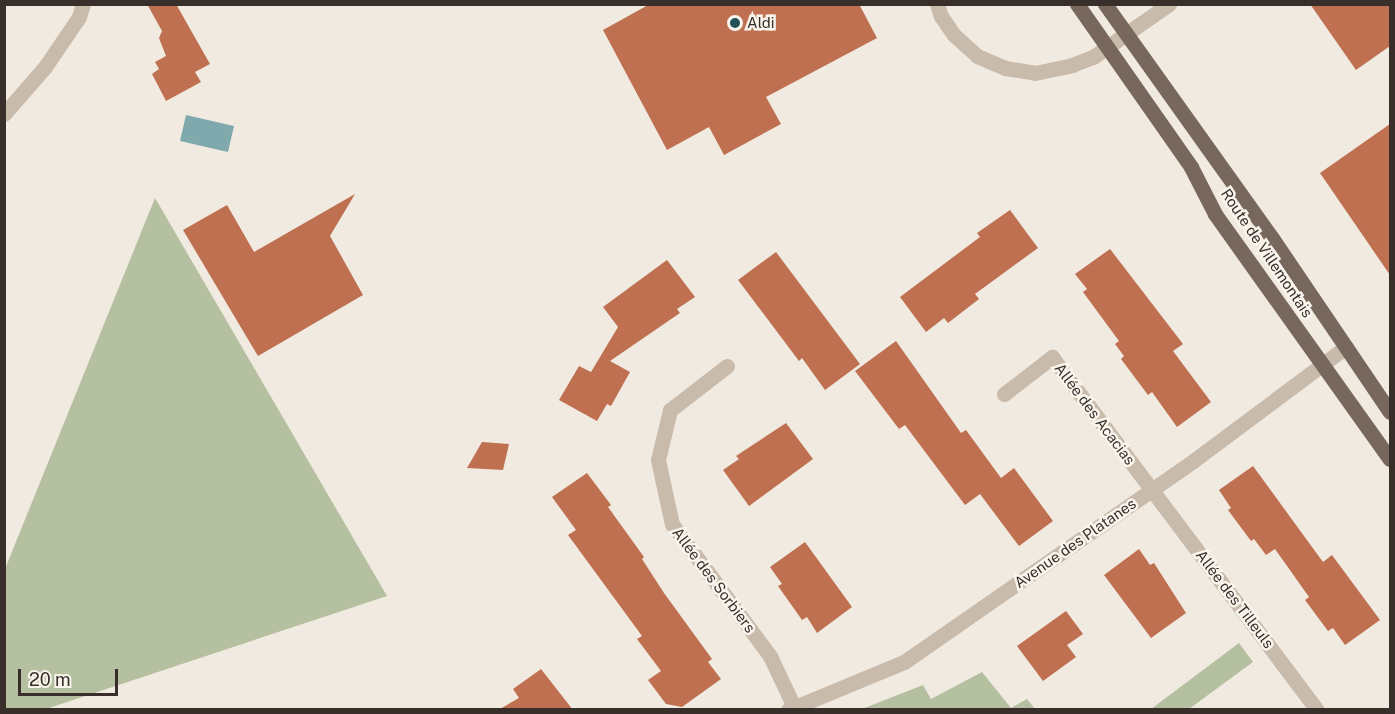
<!DOCTYPE html>
<meta charset="utf-8">
<style>
body{margin:0}
#map{position:relative;width:1395px;height:714px;overflow:hidden;background:#f1eae0;font-family:"Public Sans",sans-serif}
div>[style]{position:absolute}
[style*='--x']{left:calc(var(--x)*1px);top:calc(var(--y)*1px);width:calc(var(--w)*1px);rotate:calc(var(--a)*1deg)}
.green>*{inset:0;background:#b4c0a0}
.water>*{inset:0;background:#80a9ad}
.building>*{inset:0;background:#be7051}
.minor>*{height:15px;margin:-7.5px;padding:0 7.5px;transform-origin:7.5px;border-radius:7.5px;background:#c9bbac}
.major>*{height:15px;margin:-7.5px;padding:0 7.5px;transform-origin:7.5px;border-radius:7.5px;background:#78675d}
.dots>*{width:16px;height:16px;translate:-50% -50%;box-sizing:border-box;border:3px solid #f9f4ec;border-radius:50%}
span{translate:-50% -50%;white-space:nowrap;text-align:center;line-height:1.15;-webkit-text-stroke:5px #f9f4ec;paint-order:stroke}
.poi-label{font-size:15px;color:#382f2b}
.left{translate:0 -50%;text-align:left}
.street-label{font-size:15px;color:#382f2b}
.frame{position:absolute;inset:0;border:6px solid #382f2b;pointer-events:none}
.scale{position:absolute;left:18px;top:669px;width:100px;height:27px;box-sizing:border-box;border:3px solid #382f2b;border-top:0;padding-left:8px;font-size:18px;line-height:21px;white-space:nowrap;color:#382f2b;-webkit-text-stroke:4px #f9f4ec;paint-order:stroke}
</style>
<div id="map">
<div class="green">
<div style="clip-path:polygon(155px 198px,387px 596px,46px 709px,5px 709px,5px 569px)"></div>
<div style="clip-path:polygon(1239px 643px,1253px 662px,1189px 709px,1151px 709px)"></div>
<div style="clip-path:polygon(982px 672px,1011px 708px,1027px 699px,1035px 709px,862px 709px,923px 685px,931px 699px)"></div>
</div>
<div class="water">
<div style="clip-path:polygon(186px 115px,234px 126px,228px 152px,180px 141px)"></div>
</div>
<div class="building">
<div style="clip-path:polygon(147px 4px,176px 4px,210px 64px,195px 72px,201px 82px,166px 101px,152px 74px,159px 69px,155px 62px,166px 56px,159px 38px,162px 31px)"></div>
<div style="clip-path:polygon(650px 4px,859px 4px,877px 38px,766px 97px,781px 124px,724px 155px,709px 127px,667px 150px,603px 30px)"></div>
<div style="clip-path:polygon(1310px 4px,1390px 4px,1390px 46px,1356px 70px)"></div>
<div style="clip-path:polygon(1390px 124px,1390px 275px,1320px 173px)"></div>
<div style="clip-path:polygon(355px 194px,330px 236px,363px 295px,258px 356px,183px 230px,227px 205px,254px 252px)"></div>
<div style="clip-path:polygon(1010px 210px,1038px 248px,975px 294px,979px 299px,948px 323px,944px 318px,926px 332px,900px 297px,980px 237px,977px 233px)"></div>
<div style="clip-path:polygon(1110px 249px,1183px 344px,1173px 351px,1211px 402px,1177px 427px,1152px 392px,1148px 395px,1121px 359px,1124px 356px,1115px 344px,1119px 341px,1083px 292px,1087px 289px,1075px 274px)"></div>
<div style="clip-path:polygon(776px 252px,860px 364px,825px 390px,802px 358px,799px 361px,738px 280px)"></div>
<div style="clip-path:polygon(667px 260px,695px 297px,677px 309px,680px 313px,610px 361px,630px 372px,611px 406px,607px 404px,597px 421px,559px 400px,579px 366px,591px 372px,618px 327px,603px 307px)"></div>
<div style="clip-path:polygon(896px 341px,961px 433px,966px 430px,1001px 478px,1014px 468px,1053px 521px,1019px 546px,980px 494px,965px 505px,905px 425px,899px 429px,855px 371px)"></div>
<div style="clip-path:polygon(786px 423px,813px 459px,749px 506px,723px 470px,739px 459px,736px 456px)"></div>
<div style="clip-path:polygon(482px 442px,509px 444px,503px 470px,467px 468px)"></div>
<div style="clip-path:polygon(1253px 466px,1323px 562px,1332px 555px,1380px 620px,1345px 645px,1333px 628px,1328px 631px,1305px 600px,1309px 597px,1275px 549px,1266px 555px,1254px 539px,1251px 541px,1228px 510px,1231px 508px,1219px 490px)"></div>
<div style="clip-path:polygon(587px 473px,611px 505px,608px 507px,644px 557px,642px 559px,664px 593px,712px 659px,708px 662px,721px 679px,682px 707px,666px 704px,648px 680px,661px 671px,637px 639px,642px 636px,568px 535px,576px 530px,552px 497px)"></div>
<div style="clip-path:polygon(805px 542px,852px 607px,817px 633px,807px 617px,802px 620px,778px 586px,782px 584px,770px 567px)"></div>
<div style="clip-path:polygon(1139px 549px,1150px 565px,1154px 563px,1186px 613px,1151px 638px,1104px 575px)"></div>
<div style="clip-path:polygon(1066px 611px,1083px 634px,1067px 645px,1076px 657px,1043px 681px,1017px 646px)"></div>
<div style="clip-path:polygon(541px 669px,573px 710px,498px 710px,519px 698px,513px 689px)"></div>
</div>
<div class="minor">
<div style="--x:937;--y:4;--w:13;--a:72"></div>
<div style="--x:941;--y:16;--w:23;--a:56"></div>
<div style="--x:954;--y:35;--w:31;--a:42"></div>
<div style="--x:977;--y:56;--w:30;--a:23"></div>
<div style="--x:1005;--y:68;--w:30;--a:9"></div>
<div style="--x:1035;--y:73;--w:38;--a:-12"></div>
<div style="--x:1072;--y:65;--w:22;--a:-21"></div>
<div style="--x:1093;--y:57;--w:93;--a:-34.9"></div>
<div style="--x:4;--y:114;--w:62;--a:-48.9"></div>
<div style="--x:45;--y:67;--w:60;--a:-55.8"></div>
<div style="--x:79;--y:17;--w:14;--a:-73"></div>
<div style="--x:727;--y:366;--w:72;--a:142.3"></div>
<div style="--x:670;--y:410;--w:51;--a:103.5"></div>
<div style="--x:658;--y:460;--w:66;--a:77.7"></div>
<div style="--x:672;--y:524;--w:164;--a:53.4"></div>
<div style="--x:770;--y:656;--w:56;--a:64.8"></div>
<div style="--x:1004;--y:394;--w:61;--a:-37.6"></div>
<div style="--x:1052;--y:357;--w:441;--a:53.1"></div>
<div style="--x:788;--y:710;--w:126;--a:-22.5"></div>
<div style="--x:904;--y:662;--w:352;--a:-34.8"></div>
<div style="--x:1193;--y:461;--w:191;--a:-36.7"></div>
</div>
<div class="major">
<div style="--x:1077;--y:4;--w:199;--a:55"></div>
<div style="--x:1191;--y:167;--w:53;--a:62.9"></div>
<div style="--x:1215;--y:214;--w:301;--a:54.5"></div>
<div style="--x:1105;--y:4;--w:287;--a:54.5"></div>
<div style="--x:1272;--y:238;--w:210;--a:55.9"></div>
</div>
<div class="dots">
<div style="left:735px;top:23px;background:#225157"></div>
</div>
<div class="poi-label">
<span class="left" style="left:747px;top:23px">Aldi</span>
</div>
<div class="street-label">
<span style="left:1267px;top:253px;rotate:56deg">Route de Villemontais</span>
<span style="left:1095px;top:414px;rotate:53deg">Allée des Acacias</span>
<span style="left:1075px;top:543px;rotate:-35deg">Avenue des Platanes</span>
<span style="left:714px;top:580px;rotate:53deg">Allée des Sorbiers</span>
<span style="left:1235px;top:599px;rotate:53deg">Allée des Tilleuls</span>
</div>
<div class="frame"></div>
<div class="scale">20 m</div>
</div>
